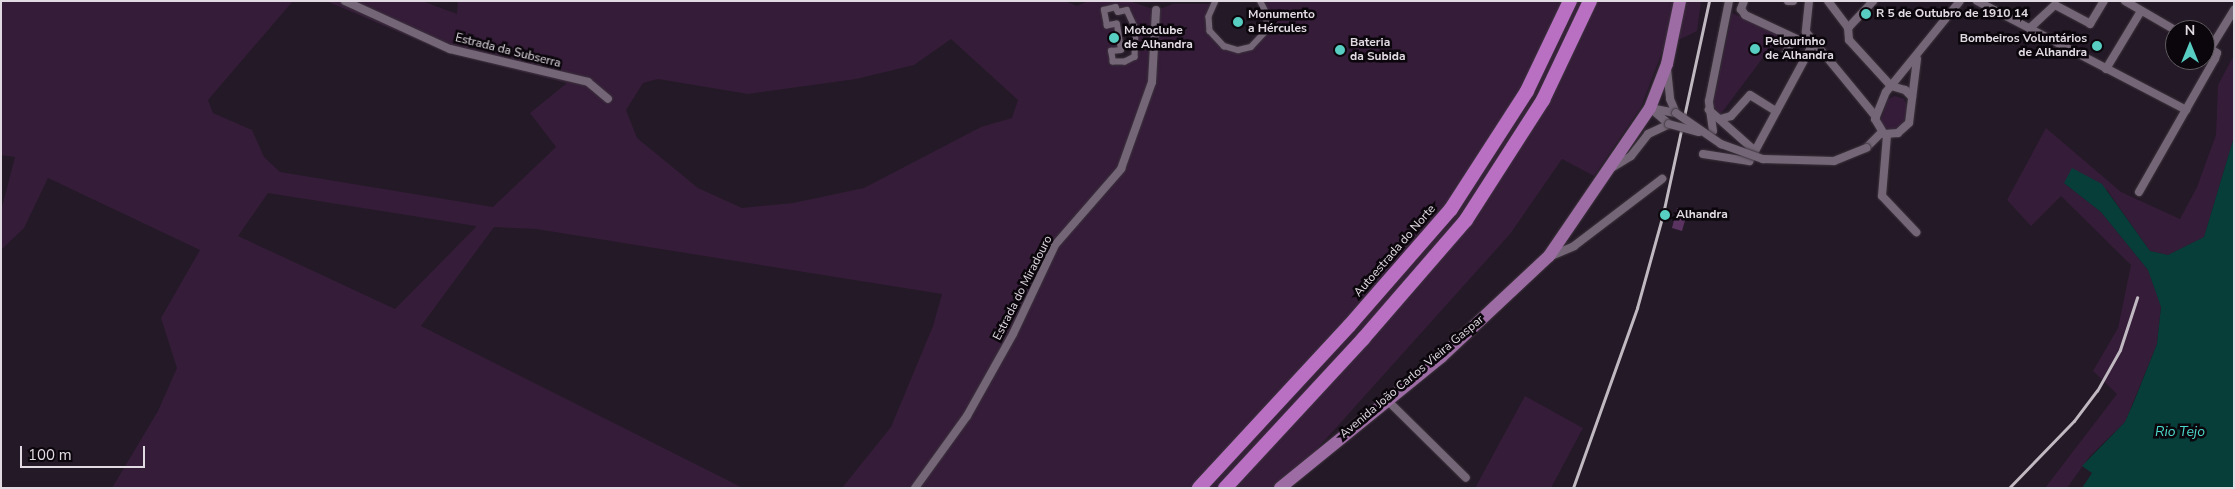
<!DOCTYPE html>
<meta charset="utf-8">
<style>
body{margin:0}
#map{position:relative;width:2235px;height:489px;overflow:hidden;background:#241926;font-family:"Nunito Sans",sans-serif}
div>[style]{position:absolute}
[style*='--x']{left:calc(var(--x)*1px);top:calc(var(--y)*1px);width:calc(var(--w)*1px);rotate:calc(var(--a)*1deg)}
.green>*{inset:0;background:#351c39}
.water>*{inset:0;background:#073e39}
.building>*{inset:0;background:#5b3361}
.roads{filter:drop-shadow(0 0 1px #3c333d) drop-shadow(0 0 1px #3c333d)}
.pedestrian>*{height:5.5px;margin:-2.75px;padding:0 2.75px;transform-origin:2.75px;border-radius:2.75px;background:#746676}
.minor>*{height:8px;margin:-4px;padding:0 4px;transform-origin:4px;border-radius:4px;background:#746676}
.primary>*{height:12px;margin:-6px;padding:0 6px;transform-origin:6px;border-radius:6px;background:#9d6ca4}
.motorway>*{height:14px;margin:-7px;padding:0 7px;transform-origin:7px;border-radius:7px;background:#b970c3}
.rail>*{height:2.5px;margin:-1.25px;padding:0 1.25px;transform-origin:1.25px;border-radius:1.25px;background:#c1b9c2}
.bridges{filter:drop-shadow(0 0 1px #3c333d) drop-shadow(0 0 1px #3c333d)}
.minor-bridge>*{height:8px;margin:-4px;padding:0 4px;transform-origin:4px;border-radius:4px;background:#746676}
.dots>*{width:14px;height:14px;translate:-50% -50%;box-sizing:border-box;border:2px solid #0a060b;border-radius:50%}
span{translate:-50% -50%;white-space:nowrap;text-align:center;line-height:1.15;-webkit-text-stroke:5px #0a060b;paint-order:stroke}
.poi-label{font-size:12px;color:#e2dae3;font-weight:700}
.left{translate:0 -50%;text-align:left}
.right{translate:-100% -50%;text-align:right}
.street-label{font-size:12px;color:#e2dae3}
.water-label{font-size:14px;color:#4bd7c9;font-style:italic}
.frame{position:absolute;inset:0;border:2px solid #e2dae3;pointer-events:none}
.north{position:absolute;left:2165px;top:20px;width:50px;height:50px;box-sizing:border-box;background:#0a060b;border:1px solid #605b61;border-radius:50%;rotate:0deg;font-size:14px;font-weight:700;line-height:20px;text-align:center;color:#e2dae3}
.north::after{content:'';display:block;margin:auto;width:18px;height:22px;background:#57cec1;clip-path:polygon(50% 0,100% 100%,50% 72%,0 100%)}
.scale{position:absolute;left:20px;top:446px;width:125px;height:22px;box-sizing:border-box;border:2px solid #e2dae3;border-top:0;padding-left:6px;font-size:15px;line-height:18px;white-space:nowrap;color:#e2dae3;-webkit-text-stroke:4px #0a060b;paint-order:stroke}
</style>
<div id="map">
<div class="green">
<div style="clip-path:polygon(evenodd,1px 1px,293px 1px,208px 100px,213px 113px,252px 130px,264px 157px,280px 172px,493px 207px,556px 147px,530px 113px,567px 83px,448px 53px,326px 1px,422px 1px,457px 14px,458px 1px,1065px 1px,1077px 6px,1088px 1px,1129px 1px,1156px 10px,1173px 4px,1214px 4px,1209px 24px,1218px 42px,1245px 49px,1261px 38px,1267px 19px,1260px 1px,1701px 1px,1697px 31px,1664px 47px,1641px 107px,1594px 176px,1562px 159px,1510px 234px,1282px 488px,842px 488px,891px 427px,933px 326px,942px 294px,536px 229px,494px 227px,421px 326px,743px 488px,112px 488px,158px 411px,177px 368px,161px 318px,200px 250px,48px 178px,24px 228px,1px 250px,1px 211px,15px 157px,1px 155px,1px 1px,1116px 7px,1118px 12px,1127px 10px,1136px 29px,1134px 57px,1113px 62px,1111px 51px,1121px 50px,1117px 24px,1107px 26px,1105px 10px,1116px 7px,1px 1px,951px 39px,1018px 100px,1012px 118px,981px 127px,864px 188px,793px 203px,742px 208px,698px 188px,637px 138px,626px 110px,643px 83px,658px 79px,748px 94px,856px 79px,914px 65px,951px 39px,1px 1px,268px 193px,476px 226px,476px 227px,395px 309px,238px 236px,268px 193px)"></div>
<div style="clip-path:polygon(1732px 13px,1780px 35px,1720px 115px,1713px 105px)"></div>
<div style="clip-path:polygon(2234px 55px,2234px 137px,2204px 237px,2168px 255px,2150px 251px,2107px 190px,2064px 183px,2101px 212px,2148px 270px,2161px 306px,2157px 344px,2125px 422px,2090px 456px,2067px 488px,2045px 488px,2117px 394px,2093px 371px,2118px 328px,2131px 265px,2061px 196px,2031px 226px,2007px 200px,2046px 128px,2121px 192px,2180px 219px,2197px 187px,2216px 135px,2218px 85px)"></div>
<div style="clip-path:polygon(1895px 96px,1904px 99px,1908px 108px,1903px 124px,1891px 130px,1883px 126px,1881px 119px,1888px 99px)"></div>
<div style="clip-path:polygon(1525px 396px,1583px 428px,1551px 488px,1475px 488px)"></div>
</div>
<div class="water">
<div style="clip-path:polygon(2234px 137px,2234px 488px,2082px 488px,2092px 473px,2082px 466px,2125px 422px,2135px 399px,2157px 344px,2161px 307px,2148px 270px,2101px 212px,2064px 183px,2072px 168px,2102px 184px,2150px 251px,2168px 255px,2204px 237px)"></div>
</div>
<div class="building">
<div style="clip-path:polygon(1677px 208px,1688px 210px,1682px 231px,1672px 228px)"></div>
</div>
<div class="roads">
<div class="pedestrian">
<div style="--x:1216;--y:1;--w:17;--a:114"></div>
<div style="--x:1209;--y:17;--w:14;--a:86"></div>
<div style="--x:1210;--y:31;--w:21;--a:47"></div>
<div style="--x:1224;--y:46;--w:15;--a:16"></div>
<div style="--x:1238;--y:50;--w:13;--a:-13"></div>
<div style="--x:1251;--y:47;--w:21;--a:-47"></div>
<div style="--x:1265;--y:32;--w:17;--a:-83"></div>
<div style="--x:1267;--y:15;--w:16;--a:-117"></div>
<div style="--x:1116;--y:7;--w:5;--a:68"></div>
<div style="--x:1118;--y:12;--w:9;--a:-13"></div>
<div style="--x:1127;--y:10;--w:21;--a:65"></div>
<div style="--x:1136;--y:29;--w:28;--a:92"></div>
<div style="--x:1135;--y:57;--w:11;--a:153"></div>
<div style="--x:1125;--y:62;--w:12;--a:180"></div>
<div style="--x:1113;--y:62;--w:11;--a:-100"></div>
<div style="--x:1111;--y:51;--w:10;--a:-6"></div>
<div style="--x:1121;--y:50;--w:26;--a:-99"></div>
<div style="--x:1117;--y:24;--w:10;--a:169"></div>
<div style="--x:1107;--y:26;--w:16;--a:-101"></div>
<div style="--x:1104;--y:10;--w:12;--a:-14"></div>
</div>
<div class="minor">
<div style="--x:345;--y:1;--w:115;--a:24.6"></div>
<div style="--x:450;--y:49;--w:142;--a:13.4"></div>
<div style="--x:588;--y:82;--w:26;--a:40"></div>
<div style="--x:1744;--y:1;--w:9;--a:111"></div>
<div style="--x:1741;--y:9;--w:7;--a:56"></div>
<div style="--x:1745;--y:15;--w:74;--a:24.8"></div>
<div style="--x:1788;--y:1;--w:5;--a:0"></div>
<div style="--x:1809;--y:1;--w:31;--a:96"></div>
<div style="--x:1806;--y:32;--w:110;--a:50.5"></div>
<div style="--x:1828;--y:1;--w:34;--a:53"></div>
<div style="--x:1848;--y:28;--w:12;--a:85"></div>
<div style="--x:1849;--y:40;--w:62;--a:47.6"></div>
<div style="--x:1977;--y:1;--w:236;--a:27.5"></div>
<div style="--x:2125;--y:1;--w:58;--a:30.1"></div>
<div style="--x:1848;--y:28;--w:37;--a:-47"></div>
<div style="--x:2030;--y:28;--w:34;--a:-43"></div>
<div style="--x:2055;--y:5;--w:40;--a:28"></div>
<div style="--x:2090;--y:24;--w:27;--a:-59"></div>
<div style="--x:1785;--y:55;--w:19;--a:-62"></div>
<div style="--x:1917;--y:59;--w:64;--a:97.1"></div>
<div style="--x:1909;--y:123;--w:15;--a:138"></div>
<div style="--x:1898;--y:133;--w:14;--a:176"></div>
<div style="--x:1884;--y:134;--w:17;--a:-121"></div>
<div style="--x:1875;--y:119;--w:29;--a:-68"></div>
<div style="--x:1886;--y:92;--w:117;--a:-50.9"></div>
<div style="--x:1667;--y:69;--w:30;--a:84"></div>
<div style="--x:1670;--y:99;--w:15;--a:67"></div>
<div style="--x:2106;--y:69;--w:68;--a:-58.9"></div>
<div style="--x:1891;--y:86;--w:15;--a:16"></div>
<div style="--x:1905;--y:90;--w:10;--a:45"></div>
<div style="--x:1650;--y:108;--w:26;--a:11"></div>
<div style="--x:1650;--y:108;--w:25;--a:40"></div>
<div style="--x:1720;--y:119;--w:11;--a:-15"></div>
<div style="--x:1731;--y:116;--w:28;--a:-48"></div>
<div style="--x:1750;--y:95;--w:31;--a:32"></div>
<div style="--x:1713;--y:131;--w:30;--a:-98"></div>
<div style="--x:1709;--y:101;--w:102;--a:-78.7"></div>
<div style="--x:1887;--y:135;--w:61;--a:94.7"></div>
<div style="--x:1882;--y:196;--w:50;--a:46.6"></div>
<div style="--x:1866;--y:148;--w:21;--a:-45"></div>
<div style="--x:1755;--y:151;--w:124;--a:-61.6"></div>
<div style="--x:1703;--y:154;--w:47;--a:8.7"></div>
<div style="--x:1749;--y:161;--w:12;--a:-59"></div>
<div style="--x:1755;--y:151;--w:62;--a:-138.3"></div>
<div style="--x:1613;--y:167;--w:21;--a:-31"></div>
<div style="--x:1631;--y:156;--w:28;--a:-52"></div>
<div style="--x:1648;--y:134;--w:23;--a:-25"></div>
<div style="--x:2139;--y:192;--w:153;--a:-60.3"></div>
<div style="--x:2215;--y:59;--w:6;--a:-72"></div>
<div style="--x:2217;--y:53;--w:8;--a:-150"></div>
<div style="--x:2210;--y:49;--w:46;--a:-58.4"></div>
<div style="--x:1551;--y:256;--w:25;--a:-23"></div>
<div style="--x:1574;--y:246;--w:111;--a:-37.3"></div>
<div style="--x:1386;--y:399;--w:112;--a:44.6"></div>
<div style="--x:915;--y:488;--w:89;--a:-54.2"></div>
<div style="--x:967;--y:416;--w:94;--a:-60.7"></div>
<div style="--x:1013;--y:334;--w:98;--a:-64.7"></div>
<div style="--x:1055;--y:245;--w:101;--a:-49"></div>
<div style="--x:1121;--y:169;--w:92;--a:-70.4"></div>
<div style="--x:1152;--y:82;--w:72;--a:-86.8"></div>
</div>
<div class="primary">
<div style="--x:1280;--y:488;--w:208;--a:-39.1"></div>
<div style="--x:1441;--y:357;--w:148;--a:-43.1"></div>
<div style="--x:1549;--y:256;--w:179;--a:-55.7"></div>
<div style="--x:1650;--y:108;--w:47;--a:-68.9"></div>
<div style="--x:1667;--y:64;--w:64;--a:-78.3"></div>
</div>
<div class="motorway">
<div style="--x:1199;--y:488;--w:221;--a:-47.2"></div>
<div style="--x:1349;--y:326;--w:155;--a:-48.9"></div>
<div style="--x:1451;--y:209;--w:140;--a:-57.2"></div>
<div style="--x:1527;--y:91;--w:100;--a:-64.5"></div>
<div style="--x:1225;--y:488;--w:203;--a:-47.2"></div>
<div style="--x:1363;--y:339;--w:157;--a:-49.1"></div>
<div style="--x:1466;--y:220;--w:143;--a:-57.3"></div>
<div style="--x:1543;--y:100;--w:110;--a:-64.6"></div>
</div>
</div>
<div class="rail">
<div style="--x:1573;--y:488;--w:191;--a:-70.4"></div>
<div style="--x:1637;--y:308;--w:98;--a:-74.5"></div>
<div style="--x:1663;--y:214;--w:218;--a:-77.8"></div>
<div style="--x:2009;--y:488;--w:93;--a:-45.9"></div>
<div style="--x:2074;--y:421;--w:38;--a:-53"></div>
<div style="--x:2097;--y:391;--w:47;--a:-60.7"></div>
<div style="--x:2120;--y:350;--w:55;--a:-71.9"></div>
</div>
<div class="bridges">
<div class="minor-bridge">
<div style="--x:1676;--y:113;--w:55;--a:34.6"></div>
<div style="--x:1721;--y:144;--w:45;--a:19.7"></div>
<div style="--x:1763;--y:159;--w:71;--a:1.6"></div>
<div style="--x:1834;--y:161;--w:35;--a:-22"></div>
<div style="--x:1669;--y:124;--w:31;--a:15"></div>
</div>
</div>
<div class="dots">
<div style="left:1866px;top:14px;background:#57cec1"></div>
<div style="left:1238px;top:22px;background:#57cec1"></div>
<div style="left:1114px;top:38px;background:#57cec1"></div>
<div style="left:2097px;top:46px;background:#57cec1"></div>
<div style="left:1755px;top:49px;background:#57cec1"></div>
<div style="left:1340px;top:50px;background:#57cec1"></div>
<div style="left:1665px;top:215px;background:#57cec1"></div>
</div>
<div class="poi-label">
<span class="left" style="left:1876px;top:14px">R 5 de Outubro de 1910 14</span>
<span class="left" style="left:1248px;top:22px">Monumento<br>a Hércules</span>
<span class="left" style="left:1124px;top:38px">Motoclube<br>de Alhandra</span>
<span class="right" style="left:2087px;top:46px">Bombeiros Voluntários<br>de Alhandra</span>
<span class="left" style="left:1765px;top:49px">Pelourinho<br>de Alhandra</span>
<span class="left" style="left:1350px;top:50px">Bateria<br>da Subida</span>
<span class="left" style="left:1676px;top:215px">Alhandra</span>
</div>
<div class="street-label">
<span style="left:508px;top:51px;rotate:14deg">Estrada da Subserra</span>
<span style="left:1395px;top:251px;rotate:-49deg">Autoestrada do Norte</span>
<span style="left:1023px;top:288px;rotate:-63deg">Estrada do Miradouro</span>
<span style="left:1412px;top:377px;rotate:-40deg">Avenida João Carlos Vieira Gaspar</span>
</div>
<div class="water-label">
<span style="left:2180px;top:432px">Rio Tejo</span>
</div>
<div class="frame"></div>
<div class="north">N</div>
<div class="scale">100 m</div>
</div>
